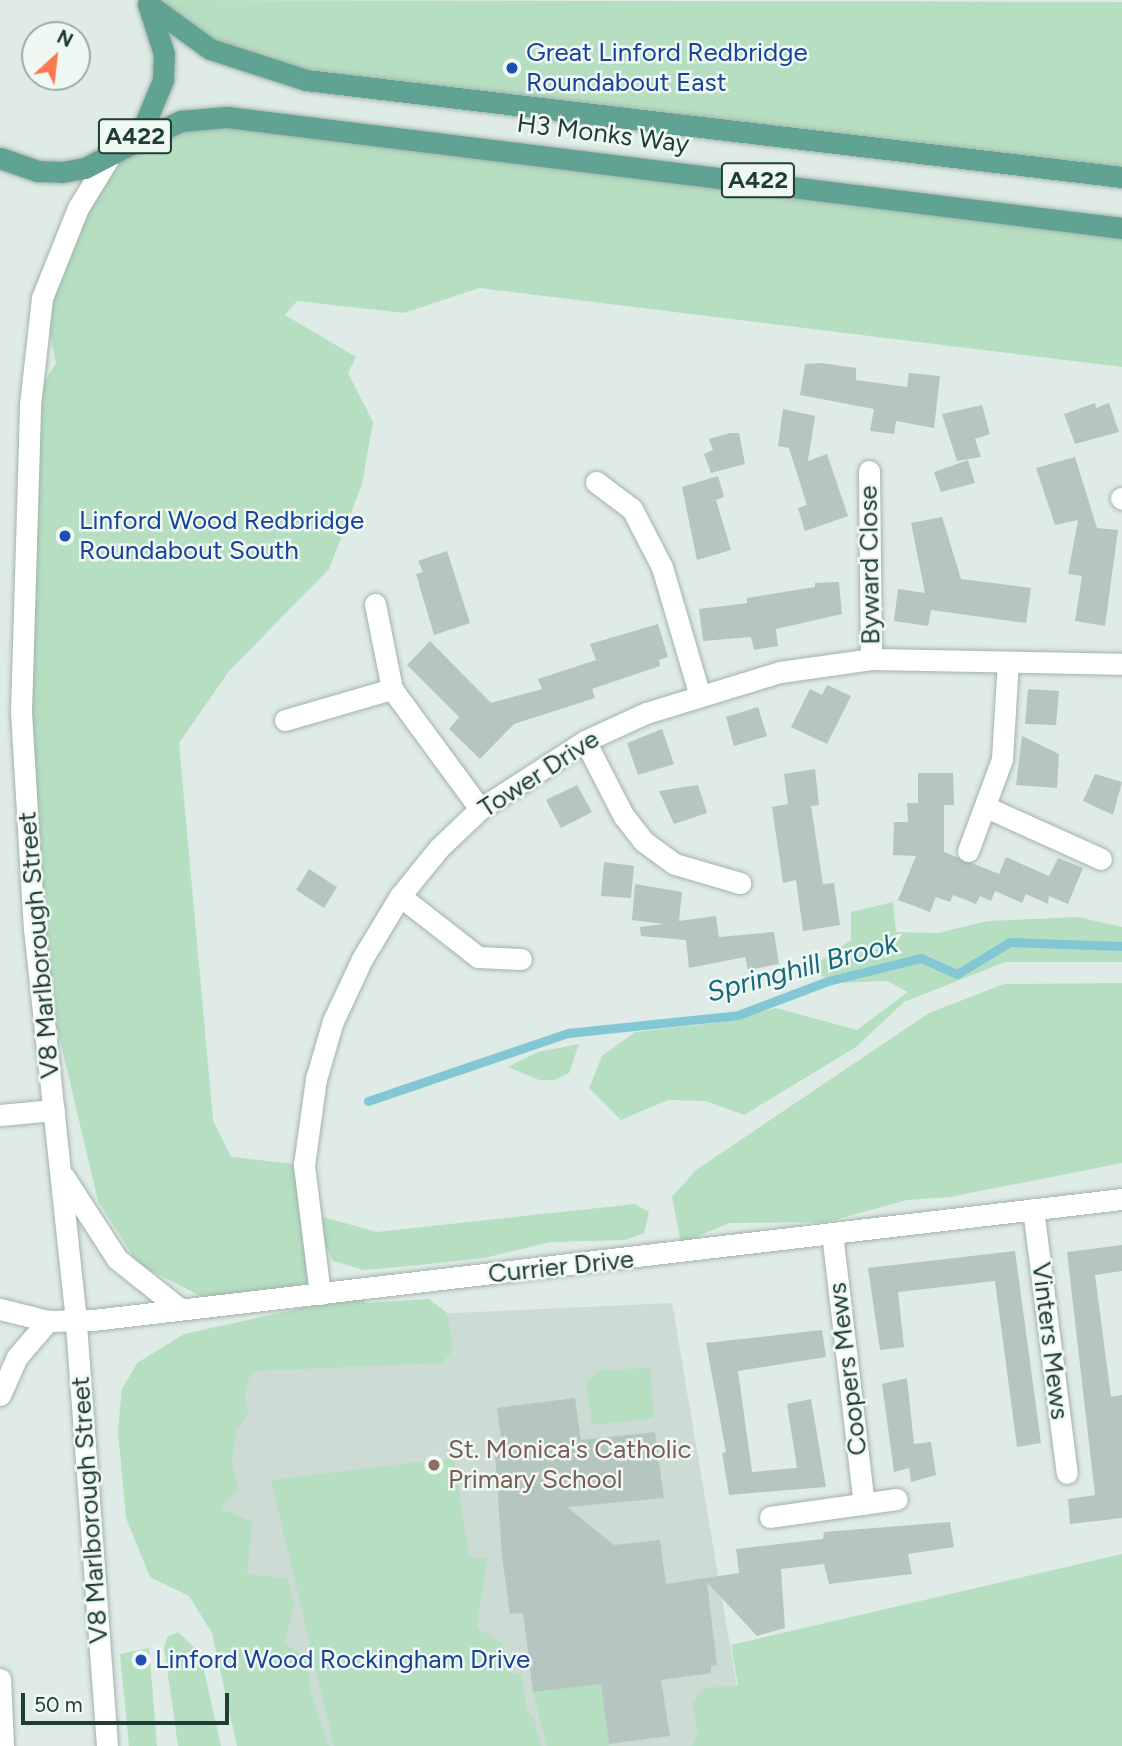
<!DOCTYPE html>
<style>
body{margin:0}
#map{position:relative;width:1122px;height:1746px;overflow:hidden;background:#dfebe6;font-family:Figtree,sans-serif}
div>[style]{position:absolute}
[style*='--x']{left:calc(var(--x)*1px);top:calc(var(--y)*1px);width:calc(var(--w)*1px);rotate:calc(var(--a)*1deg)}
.built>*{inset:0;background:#cddbd5}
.green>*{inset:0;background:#b6dec1}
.stream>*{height:9px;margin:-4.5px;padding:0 4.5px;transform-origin:4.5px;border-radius:4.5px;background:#83c7d4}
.building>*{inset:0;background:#b4c6bf}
.roads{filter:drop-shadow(0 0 2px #a2b3ad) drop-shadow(0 0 2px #a2b3ad)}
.minor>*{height:21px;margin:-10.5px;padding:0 10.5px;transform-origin:10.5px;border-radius:10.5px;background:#fff}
.secondary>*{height:21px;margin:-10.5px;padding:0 10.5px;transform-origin:10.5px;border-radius:10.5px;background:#fff}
.primary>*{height:21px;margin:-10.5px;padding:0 10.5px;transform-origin:10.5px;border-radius:10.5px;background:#61a393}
.dots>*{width:19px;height:19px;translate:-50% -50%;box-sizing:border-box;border:4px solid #f0f8f4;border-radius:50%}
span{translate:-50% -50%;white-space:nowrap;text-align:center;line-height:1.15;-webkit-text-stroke:5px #f0f8f4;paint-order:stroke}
.shield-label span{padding:2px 5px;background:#f0f8f4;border:2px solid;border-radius:5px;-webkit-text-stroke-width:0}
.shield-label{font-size:24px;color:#1f3c35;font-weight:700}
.transit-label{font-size:26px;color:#164399}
.left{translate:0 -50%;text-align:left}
.street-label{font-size:26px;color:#1f3c35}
.education-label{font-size:26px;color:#785e54}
.water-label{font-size:28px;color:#16697b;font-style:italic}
.north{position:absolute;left:21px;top:21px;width:70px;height:70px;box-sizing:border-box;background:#f0f8f4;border:2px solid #9cada8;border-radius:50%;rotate:27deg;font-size:19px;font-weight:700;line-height:28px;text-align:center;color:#1f3c35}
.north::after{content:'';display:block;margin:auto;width:24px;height:32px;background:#fa7a4f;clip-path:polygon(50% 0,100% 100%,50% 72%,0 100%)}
.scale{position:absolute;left:21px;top:1693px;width:208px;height:32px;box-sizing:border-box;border:4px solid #1f3c35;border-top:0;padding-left:9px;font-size:21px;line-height:24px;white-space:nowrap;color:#1f3c35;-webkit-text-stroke:5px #f0f8f4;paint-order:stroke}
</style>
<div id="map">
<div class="built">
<div style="clip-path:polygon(672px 1303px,742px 1716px,721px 1746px,253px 1746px,230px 1602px,173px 1560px,233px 1323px)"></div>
</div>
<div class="green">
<div style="clip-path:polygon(144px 0,1122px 2px,1122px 177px,269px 71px)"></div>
<div style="clip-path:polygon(181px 121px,1122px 228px,1122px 367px,479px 288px,404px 313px,297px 301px,285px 315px,356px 357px,348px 373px,373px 422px,362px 484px,329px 569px,229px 671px,179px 743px,213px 1120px,231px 1157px,304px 1165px,320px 1294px,218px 1305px,138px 1264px,98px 1201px,34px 930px,21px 712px,30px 405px,56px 363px,42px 298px,108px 159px)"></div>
<div style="clip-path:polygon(893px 902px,896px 932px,938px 933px,987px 921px,1078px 917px,1122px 927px,1122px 962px,1005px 962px,904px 1002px,856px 1047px,744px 1115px,706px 1101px,668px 1100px,621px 1120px,589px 1088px,602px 1056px,635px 1032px,714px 1023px,776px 1008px,857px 1030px,908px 992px,887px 981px,837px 983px,808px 969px,851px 940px,851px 912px)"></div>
<div style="clip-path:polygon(1122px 983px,1122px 1163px,950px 1197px,907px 1200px,827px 1222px,730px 1223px,681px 1243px,672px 1197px,696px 1170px,929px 1013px,1004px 984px)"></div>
<div style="clip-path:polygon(579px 1044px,569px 1073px,555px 1080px,539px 1080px,508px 1067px,538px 1052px)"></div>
<div style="clip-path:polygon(635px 1204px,649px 1212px,644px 1233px,625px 1240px,550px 1242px,484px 1258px,409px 1266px,364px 1270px,333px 1261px,319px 1231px,323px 1217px,377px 1232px)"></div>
<div style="clip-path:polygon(357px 1296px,366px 1303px,429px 1299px,447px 1313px,453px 1350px,442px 1363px,252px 1371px,244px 1392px,248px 1413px,236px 1431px,232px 1460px,238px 1489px,220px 1508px,252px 1522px,247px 1574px,287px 1578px,295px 1604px,284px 1643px,309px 1659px,309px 1686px,329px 1746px,237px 1746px,212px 1633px,189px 1596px,150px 1577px,126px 1518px,118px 1431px,122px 1389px,137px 1363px,184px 1334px)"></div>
<div style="clip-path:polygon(650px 1368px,654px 1418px,592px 1425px,586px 1383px,600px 1370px)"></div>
<div style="clip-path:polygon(454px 1458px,469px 1558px,487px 1557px,477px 1628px,502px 1643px,512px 1674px,521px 1673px,526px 1709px,534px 1719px,541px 1746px,334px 1746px,271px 1480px)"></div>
<div style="clip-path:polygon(1122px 1554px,1122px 1746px,692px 1746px,698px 1735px,692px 1704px,704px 1688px,738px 1686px,731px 1645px)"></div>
<div style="clip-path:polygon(178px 1632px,200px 1653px,221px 1746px,178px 1746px,164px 1647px,167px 1637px)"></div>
<div style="clip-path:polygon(149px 1648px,157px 1746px,129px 1746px,120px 1654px)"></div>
<div style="clip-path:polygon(601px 1683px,609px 1746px,547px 1746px,533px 1692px)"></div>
</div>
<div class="stream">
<div style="--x:368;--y:1101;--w:211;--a:-18.8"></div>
<div style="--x:568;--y:1033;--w:171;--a:-6"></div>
<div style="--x:738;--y:1015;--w:96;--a:-20.7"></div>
<div style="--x:828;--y:981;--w:96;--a:-13.9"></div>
<div style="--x:921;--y:958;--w:39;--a:24"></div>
<div style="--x:957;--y:974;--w:62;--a:-31.1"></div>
<div style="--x:1010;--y:942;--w:112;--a:2"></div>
</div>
<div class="building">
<div style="clip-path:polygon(821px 363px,856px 368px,856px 380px,907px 387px,909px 373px,940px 376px,934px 428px,896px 421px,894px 434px,870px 431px,874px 409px,800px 395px,805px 364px)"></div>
<div style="clip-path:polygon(1095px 403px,1096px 408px,1109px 403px,1119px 432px,1075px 444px,1064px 414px)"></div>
<div style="clip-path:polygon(982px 405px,990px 434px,975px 439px,981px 457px,957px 461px,942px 414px)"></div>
<div style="clip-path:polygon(783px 409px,815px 416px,808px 461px,827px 454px,848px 516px,805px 531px,798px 508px,807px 505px,789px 448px,778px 446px)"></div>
<div style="clip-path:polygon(730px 433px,739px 433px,745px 464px,711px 473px,704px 454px,713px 450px,709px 439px)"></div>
<div style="clip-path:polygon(1075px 457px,1097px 528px,1118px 530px,1105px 626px,1075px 621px,1082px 576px,1068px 574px,1078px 520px,1055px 525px,1036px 468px)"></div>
<div style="clip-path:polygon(968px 460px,975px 483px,941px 492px,934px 472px)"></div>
<div style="clip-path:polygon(718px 476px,724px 497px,716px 500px,731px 550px,697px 560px,682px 487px)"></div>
<div style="clip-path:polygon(942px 517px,961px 579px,1031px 588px,1026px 623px,931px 610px,928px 626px,894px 621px,898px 589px,925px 593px,911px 523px)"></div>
<div style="clip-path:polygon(447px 551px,470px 623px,434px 635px,416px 574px,423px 572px,418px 561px)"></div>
<div style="clip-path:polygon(839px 582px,842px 614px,776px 629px,778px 646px,754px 650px,751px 637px,703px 641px,699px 609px,747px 603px,747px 598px,815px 587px,815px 583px)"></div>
<div style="clip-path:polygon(658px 624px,668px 657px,659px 660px,660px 666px,592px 689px,595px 698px,514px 724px,480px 759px,449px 729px,459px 717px,407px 665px,430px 641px,491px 703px,542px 689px,538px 679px,596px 660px,590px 644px)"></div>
<div style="clip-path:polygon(827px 685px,851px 696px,827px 744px,791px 727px,810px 689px,822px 695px)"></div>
<div style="clip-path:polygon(1028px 689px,1059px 691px,1056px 725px,1025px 724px)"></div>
<div style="clip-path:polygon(758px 707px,767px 736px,734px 746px,726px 717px)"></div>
<div style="clip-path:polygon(662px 729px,674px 764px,638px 775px,627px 743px)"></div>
<div style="clip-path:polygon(1022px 736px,1059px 754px,1057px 788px,1016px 785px)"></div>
<div style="clip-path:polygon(815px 769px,819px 805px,811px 806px,823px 884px,834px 883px,840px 925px,803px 931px,796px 880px,783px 883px,772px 807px,788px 804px,784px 774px)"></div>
<div style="clip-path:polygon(918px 773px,953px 773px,954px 805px,944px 805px,944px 852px,999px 874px,1006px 857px,1049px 876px,1058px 858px,1083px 868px,1068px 904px,1049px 896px,1048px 904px,1026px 894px,1022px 903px,995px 891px,991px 901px,980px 896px,976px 904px,953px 895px,950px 902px,936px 897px,930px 912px,898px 900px,916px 856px,893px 855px,894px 822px,908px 822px,907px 803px,918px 803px)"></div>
<div style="clip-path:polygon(1095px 774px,1122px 782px,1113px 815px,1083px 801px)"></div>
<div style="clip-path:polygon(577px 785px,592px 812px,561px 828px,546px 800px)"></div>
<div style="clip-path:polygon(698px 785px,707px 813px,674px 824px,659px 791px)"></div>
<div style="clip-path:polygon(604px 862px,634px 866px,631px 898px,601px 896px)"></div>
<div style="clip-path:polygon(309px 869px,337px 887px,324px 908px,296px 890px)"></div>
<div style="clip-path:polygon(635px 884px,682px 892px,679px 921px,716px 916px,719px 937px,774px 932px,779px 964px,748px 970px,745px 957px,689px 968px,686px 940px,641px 936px,640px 927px,664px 924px,632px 920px)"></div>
<div style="clip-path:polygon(1122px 1245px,1122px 1271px,1095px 1275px,1111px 1397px,1122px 1395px,1122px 1518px,1070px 1524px,1068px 1499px,1095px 1495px,1067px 1252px)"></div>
<div style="clip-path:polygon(1015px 1251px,1041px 1443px,1017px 1447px,995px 1281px,898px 1292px,904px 1347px,880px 1350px,868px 1268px)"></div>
<div style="clip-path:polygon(822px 1330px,826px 1357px,738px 1371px,752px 1472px,797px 1468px,787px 1404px,811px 1399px,826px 1487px,729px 1495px,722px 1453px,726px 1452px,706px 1343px)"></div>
<div style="clip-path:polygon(907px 1378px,914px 1444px,931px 1442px,936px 1475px,911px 1482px,909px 1468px,894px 1472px,882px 1384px)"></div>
<div style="clip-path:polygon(575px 1398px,581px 1440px,655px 1432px,664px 1498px,567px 1507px,614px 1545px,660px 1540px,666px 1584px,739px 1573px,736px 1549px,823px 1539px,824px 1532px,950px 1522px,954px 1547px,908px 1554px,912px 1574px,829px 1584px,824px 1564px,781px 1569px,785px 1628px,757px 1636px,707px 1582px,717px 1665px,711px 1666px,711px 1673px,661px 1680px,670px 1736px,609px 1744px,601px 1684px,533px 1692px,523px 1613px,510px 1614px,502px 1556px,495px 1452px,503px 1451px,497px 1408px)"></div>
</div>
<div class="roads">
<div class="minor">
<div style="--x:869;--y:471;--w:188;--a:89.4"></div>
<div style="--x:596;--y:482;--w:45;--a:36.9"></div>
<div style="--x:632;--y:509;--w:65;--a:62.7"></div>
<div style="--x:662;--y:567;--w:134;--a:73.6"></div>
<div style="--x:1121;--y:498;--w:1;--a:45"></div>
<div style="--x:375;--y:604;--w:87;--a:78.7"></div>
<div style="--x:285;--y:720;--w:111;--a:-16.2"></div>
<div style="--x:392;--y:689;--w:149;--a:53.7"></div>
<div style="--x:585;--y:741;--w:83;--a:62.8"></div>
<div style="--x:623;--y:815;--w:33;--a:52"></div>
<div style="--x:643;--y:841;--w:39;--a:36"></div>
<div style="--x:675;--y:864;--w:68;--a:16.3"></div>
<div style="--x:986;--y:807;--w:126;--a:24.3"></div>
<div style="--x:968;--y:851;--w:98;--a:-69.7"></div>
<div style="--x:1002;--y:759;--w:97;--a:-86.5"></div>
<div style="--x:400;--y:896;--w:99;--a:38"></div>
<div style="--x:478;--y:957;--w:43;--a:2.7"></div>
<div style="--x:0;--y:1115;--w:54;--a:-5.3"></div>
<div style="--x:1033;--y:1209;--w:266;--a:82.7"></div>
<div style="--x:832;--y:1233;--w:273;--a:83.3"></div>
<div style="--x:320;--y:1294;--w:130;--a:-97.1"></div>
<div style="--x:304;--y:1165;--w:87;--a:-82.1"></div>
<div style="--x:316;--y:1079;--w:60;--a:-73.7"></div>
<div style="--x:333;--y:1021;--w:68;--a:-64.9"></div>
<div style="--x:362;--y:959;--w:74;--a:-58.9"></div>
<div style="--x:400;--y:896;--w:62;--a:-50.9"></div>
<div style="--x:439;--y:848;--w:57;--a:-43.6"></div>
<div style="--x:480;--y:809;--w:125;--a:-32.9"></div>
<div style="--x:585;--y:741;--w:67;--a:-24.7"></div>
<div style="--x:646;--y:713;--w:140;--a:-17"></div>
<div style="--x:780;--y:672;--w:92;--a:-8.1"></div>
<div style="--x:871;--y:659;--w:251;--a:1.1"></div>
<div style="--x:0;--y:1309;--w:49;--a:14"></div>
<div style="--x:48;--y:1321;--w:45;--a:-1.3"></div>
<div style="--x:93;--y:1320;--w:1036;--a:-6.71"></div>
<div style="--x:770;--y:1517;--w:128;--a:-8.1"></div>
</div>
<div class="secondary">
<div style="--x:64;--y:1177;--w:98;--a:57.1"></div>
<div style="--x:117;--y:1259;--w:80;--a:38.4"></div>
<div style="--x:0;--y:1395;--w:42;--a:-65.9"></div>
<div style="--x:17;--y:1357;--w:48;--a:-49.3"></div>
<div style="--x:0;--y:1679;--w:67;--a:87.4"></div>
<div style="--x:107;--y:1746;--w:426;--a:-94.2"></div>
<div style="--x:76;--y:1321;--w:393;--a:-96.1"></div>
<div style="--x:34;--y:930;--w:218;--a:-93.4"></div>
<div style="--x:21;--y:712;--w:307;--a:-88.3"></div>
<div style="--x:30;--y:405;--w:108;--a:-83.6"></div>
<div style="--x:42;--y:298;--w:97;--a:-68.2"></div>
<div style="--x:78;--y:208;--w:57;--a:-58.5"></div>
</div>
<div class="primary">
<div style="--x:148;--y:4;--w:77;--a:36"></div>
<div style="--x:210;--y:49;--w:101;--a:17.9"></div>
<div style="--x:306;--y:80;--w:822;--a:6.78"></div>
<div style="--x:125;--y:147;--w:62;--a:-24.9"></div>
<div style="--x:181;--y:121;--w:46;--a:-5"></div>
<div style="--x:227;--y:117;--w:902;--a:7.07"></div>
<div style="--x:0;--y:158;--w:39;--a:19"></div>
<div style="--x:37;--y:171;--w:25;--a:2"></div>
<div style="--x:62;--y:172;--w:23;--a:-10"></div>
<div style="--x:85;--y:168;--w:45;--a:-27.7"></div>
<div style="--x:125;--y:147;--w:26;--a:-47"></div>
<div style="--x:143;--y:128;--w:52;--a:-67.4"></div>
<div style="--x:163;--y:80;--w:26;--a:-88"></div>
<div style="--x:164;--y:54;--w:52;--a:-107.7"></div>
</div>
</div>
<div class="dots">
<div style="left:512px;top:68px;background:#1a4fb4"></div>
<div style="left:65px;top:536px;background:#1a4fb4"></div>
<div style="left:434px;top:1465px;background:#8d6e63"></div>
<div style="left:141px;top:1660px;background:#1a4fb4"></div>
</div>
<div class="shield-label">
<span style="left:135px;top:136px">A422</span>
<span style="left:758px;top:180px">A422</span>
</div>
<div class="transit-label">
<span class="left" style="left:526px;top:68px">Great Linford Redbridge<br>Roundabout East</span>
<span class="left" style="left:79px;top:536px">Linford Wood Redbridge<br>Roundabout South</span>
<span class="left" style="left:155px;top:1660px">Linford Wood Rockingham Drive</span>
</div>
<div class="street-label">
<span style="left:603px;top:134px;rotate:7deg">H3 Monks Way</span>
<span style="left:870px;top:565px;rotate:-91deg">Byward Close</span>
<span style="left:539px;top:774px;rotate:-33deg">Tower Drive</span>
<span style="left:39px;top:945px;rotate:-95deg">V8 Marlborough Street</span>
<span style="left:561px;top:1267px;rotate:-6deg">Currier Drive</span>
<span style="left:1050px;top:1341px;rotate:83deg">Vinters Mews</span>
<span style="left:848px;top:1369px;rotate:-97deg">Coopers Mews</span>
<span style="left:90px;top:1510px;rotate:-94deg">V8 Marlborough Street</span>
</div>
<div class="education-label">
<span class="left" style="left:448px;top:1465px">St. Monica's Catholic<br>Primary School</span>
</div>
<div class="water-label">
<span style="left:802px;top:967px;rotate:-15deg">Springhill Brook</span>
</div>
<div class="north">N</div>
<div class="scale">50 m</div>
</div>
